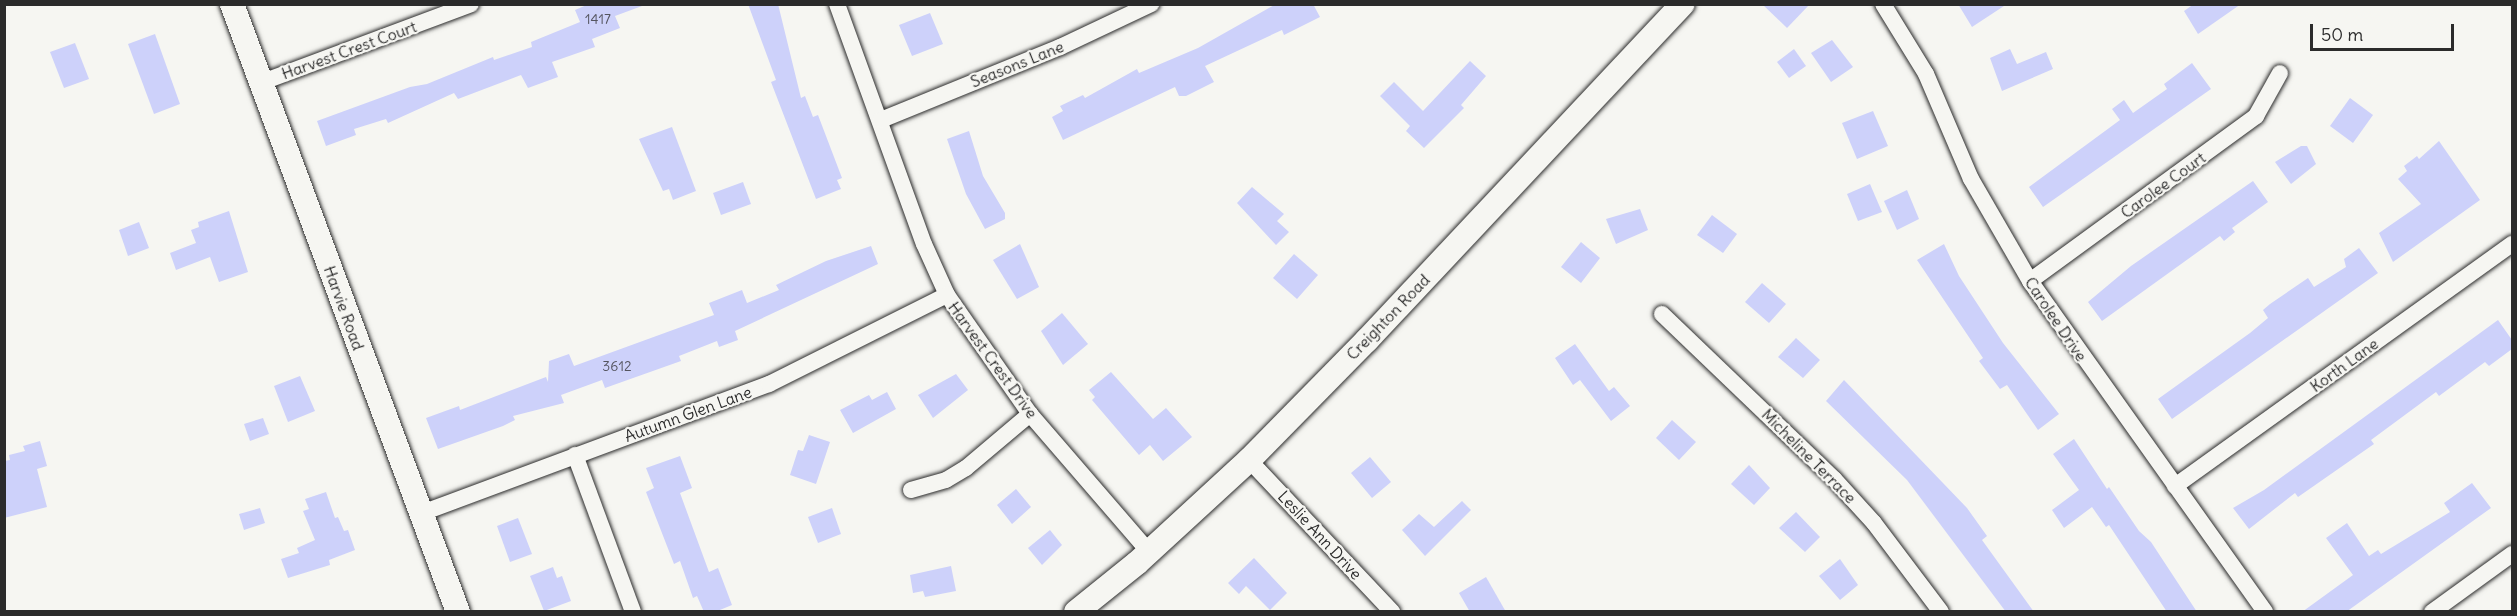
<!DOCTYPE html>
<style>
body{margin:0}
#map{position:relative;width:2517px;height:616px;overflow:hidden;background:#f6f6f2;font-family:Delius,sans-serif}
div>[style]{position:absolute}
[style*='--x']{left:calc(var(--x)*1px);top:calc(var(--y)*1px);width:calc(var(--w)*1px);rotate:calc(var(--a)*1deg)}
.building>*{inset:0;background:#cdd1fa}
.roads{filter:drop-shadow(0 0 2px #2b2b2b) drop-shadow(0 0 2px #2b2b2b)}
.street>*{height:16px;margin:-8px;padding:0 8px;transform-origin:8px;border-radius:8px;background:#f6f6f2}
.secondary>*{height:24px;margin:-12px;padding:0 12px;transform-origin:12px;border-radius:12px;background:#f6f6f2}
span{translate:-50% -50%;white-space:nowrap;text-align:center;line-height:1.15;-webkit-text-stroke:4.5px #f6f6f2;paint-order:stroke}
.number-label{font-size:14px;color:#54545f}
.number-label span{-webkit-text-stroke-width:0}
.street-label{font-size:16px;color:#2b2b2b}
.frame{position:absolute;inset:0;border:6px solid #2b2b2b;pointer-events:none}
.scale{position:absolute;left:2310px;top:24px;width:144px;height:27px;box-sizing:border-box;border:3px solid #2b2b2b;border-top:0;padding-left:8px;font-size:18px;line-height:21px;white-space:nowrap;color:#2b2b2b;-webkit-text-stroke:4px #f6f6f2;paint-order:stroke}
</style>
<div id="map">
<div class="building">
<div style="clip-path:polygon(589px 4px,642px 6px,615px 16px,620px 28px,592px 39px,595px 47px,552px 62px,558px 77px,528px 88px,521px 75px,458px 99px,454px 93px,388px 123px,386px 119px,354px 129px,356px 135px,326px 146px,317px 121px,410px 87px,427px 84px,493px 57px,494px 60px,532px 47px,531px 42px,580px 22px,575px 10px)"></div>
<div style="clip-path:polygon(748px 4px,778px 4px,801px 98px,805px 96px,813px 117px,818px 115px,842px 178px,837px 180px,841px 189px,816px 199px,771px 82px,776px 80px)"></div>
<div style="clip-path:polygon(1276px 4px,1313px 4px,1320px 17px,1284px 35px,1282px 30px,1205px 66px,1214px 82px,1186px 96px,1179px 96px,1175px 87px,1063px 140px,1052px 117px,1063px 111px,1060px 106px,1083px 95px,1085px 98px,1137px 69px,1139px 73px,1198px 48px)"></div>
<div style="clip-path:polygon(1762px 4px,1810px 4px,1787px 28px)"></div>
<div style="clip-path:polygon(1958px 4px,2007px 4px,1972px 27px)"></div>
<div style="clip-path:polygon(2194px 4px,2241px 4px,2198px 34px,2184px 11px)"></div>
<div style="clip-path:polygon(930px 13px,943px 44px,912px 56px,899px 25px)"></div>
<div style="clip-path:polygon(155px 34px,180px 104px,154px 114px,128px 44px)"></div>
<div style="clip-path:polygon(1832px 40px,1853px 67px,1831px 82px,1811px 53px)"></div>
<div style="clip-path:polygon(75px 43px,89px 79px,64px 88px,50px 52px)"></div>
<div style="clip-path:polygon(1794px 49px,1806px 66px,1789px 78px,1777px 62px)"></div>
<div style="clip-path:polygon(2010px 49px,2017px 64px,2046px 52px,2053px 69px,2002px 91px,1990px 58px)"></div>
<div style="clip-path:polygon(1470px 61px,1486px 76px,1461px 105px,1464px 108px,1424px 148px,1406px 131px,1410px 126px,1380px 96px,1394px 82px,1423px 111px)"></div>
<div style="clip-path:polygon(2192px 63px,2211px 89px,2043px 207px,2029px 187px,2120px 120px,2112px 109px,2124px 100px,2133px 113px,2167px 89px,2164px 84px)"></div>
<div style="clip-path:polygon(2350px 98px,2373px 115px,2353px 143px,2330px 126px)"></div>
<div style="clip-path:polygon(1873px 111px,1888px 146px,1857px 159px,1842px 123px)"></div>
<div style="clip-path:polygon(672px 127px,696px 191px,673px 200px,669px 189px,663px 191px,639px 139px)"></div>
<div style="clip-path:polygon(969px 131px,983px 176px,1005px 213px,1005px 219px,985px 229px,966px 194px,947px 139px)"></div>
<div style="clip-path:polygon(2439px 141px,2480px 200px,2393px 262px,2379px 233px,2421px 204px,2398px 179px,2407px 171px,2404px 166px,2417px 156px,2419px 159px)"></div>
<div style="clip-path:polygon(2301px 146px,2307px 146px,2316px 164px,2291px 184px,2275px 162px)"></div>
<div style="clip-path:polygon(2253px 181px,2268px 202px,2232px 228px,2235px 232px,2224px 241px,2220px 236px,2102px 321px,2088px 302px,2131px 266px)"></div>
<div style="clip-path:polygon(743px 182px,751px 204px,721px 215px,713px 193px)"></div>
<div style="clip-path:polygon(1870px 184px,1882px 212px,1858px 221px,1847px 194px)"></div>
<div style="clip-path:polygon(1252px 187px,1284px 214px,1277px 221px,1289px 232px,1276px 245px,1237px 203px)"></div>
<div style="clip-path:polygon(1907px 190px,1919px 219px,1897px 230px,1884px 201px)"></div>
<div style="clip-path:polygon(1640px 209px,1648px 230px,1616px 244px,1606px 219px)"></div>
<div style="clip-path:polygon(229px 211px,248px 272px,219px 282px,210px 257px,176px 270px,170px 253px,196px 243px,191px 230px,199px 227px,198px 222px)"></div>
<div style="clip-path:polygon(1712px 215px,1737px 234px,1723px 253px,1697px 235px)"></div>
<div style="clip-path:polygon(139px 222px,149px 248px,128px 256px,119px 230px)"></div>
<div style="clip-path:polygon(1581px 242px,1600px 258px,1581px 283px,1561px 267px)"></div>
<div style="clip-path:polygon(1020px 244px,1039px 287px,1017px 299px,993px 260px)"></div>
<div style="clip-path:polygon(1944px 244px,1959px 276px,2003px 343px,2059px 414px,2038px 430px,2007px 385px,2000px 389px,1979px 361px,1983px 358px,1917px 260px)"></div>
<div style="clip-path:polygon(871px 246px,878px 264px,735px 331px,738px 340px,719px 347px,717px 341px,679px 356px,681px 361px,605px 388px,602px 380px,561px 395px,564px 403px,513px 416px,515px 420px,503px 426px,438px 449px,426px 418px,459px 406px,460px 410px,546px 377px,548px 382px,549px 361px,569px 354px,574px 366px,714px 315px,709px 303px,742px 290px,747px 303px,779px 290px,776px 285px,826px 261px)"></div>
<div style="clip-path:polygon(2359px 248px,2378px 273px,2172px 419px,2158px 399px,2250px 333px,2268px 318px,2263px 310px,2270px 304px,2308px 278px,2314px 287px,2346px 267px,2344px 259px)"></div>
<div style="clip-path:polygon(1294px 254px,1318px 275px,1297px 299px,1273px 278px)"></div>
<div style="clip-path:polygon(1762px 283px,1786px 304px,1769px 323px,1745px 302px)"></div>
<div style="clip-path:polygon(1062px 313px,1088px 344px,1063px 365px,1041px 331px)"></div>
<div style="clip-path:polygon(2498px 320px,2512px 340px,2512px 349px,2489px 366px,2485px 362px,2439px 396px,2436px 392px,2371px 440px,2374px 444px,2298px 497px,2295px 493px,2249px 529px,2233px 508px,2264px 490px)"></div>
<div style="clip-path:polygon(1796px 338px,1820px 360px,1803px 378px,1778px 357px)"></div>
<div style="clip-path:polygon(1575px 344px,1609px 391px,1614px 387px,1630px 406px,1611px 421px,1580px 380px,1573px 385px,1555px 358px)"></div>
<div style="clip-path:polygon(1111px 372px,1153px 419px,1166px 408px,1192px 437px,1163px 461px,1150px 445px,1139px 455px,1092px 400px,1095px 397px,1089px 390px)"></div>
<div style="clip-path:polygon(956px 374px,968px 390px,933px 418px,918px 395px)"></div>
<div style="clip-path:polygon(300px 376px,315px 411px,288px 422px,274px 386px)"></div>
<div style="clip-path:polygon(1844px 380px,1967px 508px,1987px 536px,1982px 540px,2034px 612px,2006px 612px,1907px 480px,1826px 401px)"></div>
<div style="clip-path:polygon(887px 392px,896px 409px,853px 433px,840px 410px,869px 395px,872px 400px)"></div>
<div style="clip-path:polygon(263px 418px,269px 434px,250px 441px,244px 424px)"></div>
<div style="clip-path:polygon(1672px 420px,1696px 442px,1679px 460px,1656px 438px)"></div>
<div style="clip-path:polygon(809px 435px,830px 442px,816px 484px,790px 475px,798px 450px,803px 451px)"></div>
<div style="clip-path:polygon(2074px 439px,2107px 489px,2109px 487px,2139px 531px,2151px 542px,2197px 612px,2167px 612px,2109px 525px,2106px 527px,2092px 507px,2064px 528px,2052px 510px,2079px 490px,2053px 454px)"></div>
<div style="clip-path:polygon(40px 441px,47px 466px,37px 469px,47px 507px,4px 518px,4px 461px,10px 460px,9px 455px,25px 451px,23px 446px)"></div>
<div style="clip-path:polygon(680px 456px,692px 488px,680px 493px,709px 572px,718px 568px,732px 605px,715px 612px,704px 612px,697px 596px,693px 598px,680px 561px,674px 564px,646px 492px,654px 488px,646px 468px)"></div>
<div style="clip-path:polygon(1370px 457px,1391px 482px,1372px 498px,1351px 473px)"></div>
<div style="clip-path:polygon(1749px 465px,1770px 488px,1754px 505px,1731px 484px)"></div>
<div style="clip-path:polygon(2472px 483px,2491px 508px,2346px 612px,2302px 612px,2353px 575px,2326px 538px,2347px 523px,2369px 556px,2378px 550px,2381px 554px,2450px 512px,2444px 503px)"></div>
<div style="clip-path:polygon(1016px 489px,1031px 507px,1012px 524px,997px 505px)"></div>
<div style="clip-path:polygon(326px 492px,335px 518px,338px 517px,344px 531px,348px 530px,355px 550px,329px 560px,330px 565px,288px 578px,281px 559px,299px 553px,297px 548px,315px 540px,303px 511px,309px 509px,305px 499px)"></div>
<div style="clip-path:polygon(1462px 501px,1471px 510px,1425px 556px,1402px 530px,1419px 514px,1434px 527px)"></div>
<div style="clip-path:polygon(260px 508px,265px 523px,244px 530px,239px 514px)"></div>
<div style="clip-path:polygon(832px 508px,841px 534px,818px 543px,808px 517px)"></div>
<div style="clip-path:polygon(1796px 512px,1820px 537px,1805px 552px,1779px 528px)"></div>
<div style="clip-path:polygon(518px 518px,532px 554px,510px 562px,497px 526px)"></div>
<div style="clip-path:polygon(1050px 530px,1062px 545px,1042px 565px,1028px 548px)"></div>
<div style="clip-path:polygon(1254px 558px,1287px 593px,1270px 610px,1246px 586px,1239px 594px,1228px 583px)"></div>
<div style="clip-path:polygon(1840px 559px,1858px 585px,1840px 600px,1819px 576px)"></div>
<div style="clip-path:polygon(951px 566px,956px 591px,925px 597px,923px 591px,913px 593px,910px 575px)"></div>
<div style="clip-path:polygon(553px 567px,557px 578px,562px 576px,571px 601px,544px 611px,530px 576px)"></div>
<div style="clip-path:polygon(1486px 577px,1506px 612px,1470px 612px,1459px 593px)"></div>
</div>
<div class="roads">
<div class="street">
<div style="--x:837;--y:4;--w:255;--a:70.1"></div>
<div style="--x:924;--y:244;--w:56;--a:65.7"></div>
<div style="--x:947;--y:295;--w:145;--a:55.1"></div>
<div style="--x:1030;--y:414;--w:182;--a:49.2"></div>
<div style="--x:1883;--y:4;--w:82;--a:58.4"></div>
<div style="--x:1926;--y:74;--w:114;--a:66.8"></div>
<div style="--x:1971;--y:179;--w:118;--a:60"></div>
<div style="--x:2030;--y:281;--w:406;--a:54.6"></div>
<div style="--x:260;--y:83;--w:225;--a:-20.5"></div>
<div style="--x:881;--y:120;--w:193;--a:-22.2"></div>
<div style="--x:1060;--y:47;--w:101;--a:-25.3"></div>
<div style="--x:2030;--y:281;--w:280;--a:-36.1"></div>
<div style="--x:2256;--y:116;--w:49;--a:-60.8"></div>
<div style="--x:1662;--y:314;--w:238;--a:43.8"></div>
<div style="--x:1834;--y:479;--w:59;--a:47.7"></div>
<div style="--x:1874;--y:523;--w:111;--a:53"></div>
<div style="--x:575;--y:455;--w:167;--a:69.7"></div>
<div style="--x:1249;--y:460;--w:209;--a:46.7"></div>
<div style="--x:2175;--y:486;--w:415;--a:-35.7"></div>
<div style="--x:911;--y:490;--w:36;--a:-16"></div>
<div style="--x:946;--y:480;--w:23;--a:-31"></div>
<div style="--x:966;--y:468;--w:84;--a:-40.2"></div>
<div style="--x:422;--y:513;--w:370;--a:-20.4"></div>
<div style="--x:769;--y:384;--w:199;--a:-26.6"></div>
<div style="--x:2432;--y:612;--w:99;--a:-35.9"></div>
</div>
<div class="secondary">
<div style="--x:232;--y:4;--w:649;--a:69.61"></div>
<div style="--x:1076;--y:612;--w:78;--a:-38.8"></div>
<div style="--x:1137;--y:563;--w:152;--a:-42.6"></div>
<div style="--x:1249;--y:460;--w:168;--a:-45.5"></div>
<div style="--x:1367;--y:340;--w:461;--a:-46.8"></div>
</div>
</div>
<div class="number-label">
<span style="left:598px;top:19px">1417</span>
<span style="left:617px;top:366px">3612</span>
</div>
<div class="street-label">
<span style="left:349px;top:50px;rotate:-20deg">Harvest Crest Court</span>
<span style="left:1017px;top:64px;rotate:-22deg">Seasons Lane</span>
<span style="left:2163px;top:185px;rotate:-36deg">Carolee Court</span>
<span style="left:344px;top:308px;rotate:70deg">Harvie Road</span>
<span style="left:1388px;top:317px;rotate:-46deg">Creighton Road</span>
<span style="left:2056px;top:319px;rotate:56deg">Carolee Drive</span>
<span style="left:993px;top:360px;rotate:54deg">Harvest Crest Drive</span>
<span style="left:2344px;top:365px;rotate:-36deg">Korth Lane</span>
<span style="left:688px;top:414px;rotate:-20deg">Autumn Glen Lane</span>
<span style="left:1809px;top:456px;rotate:45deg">Micheline Terrace</span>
<span style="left:1320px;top:535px;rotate:47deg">Leslie Ann Drive</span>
</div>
<div class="frame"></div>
<div class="scale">50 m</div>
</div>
